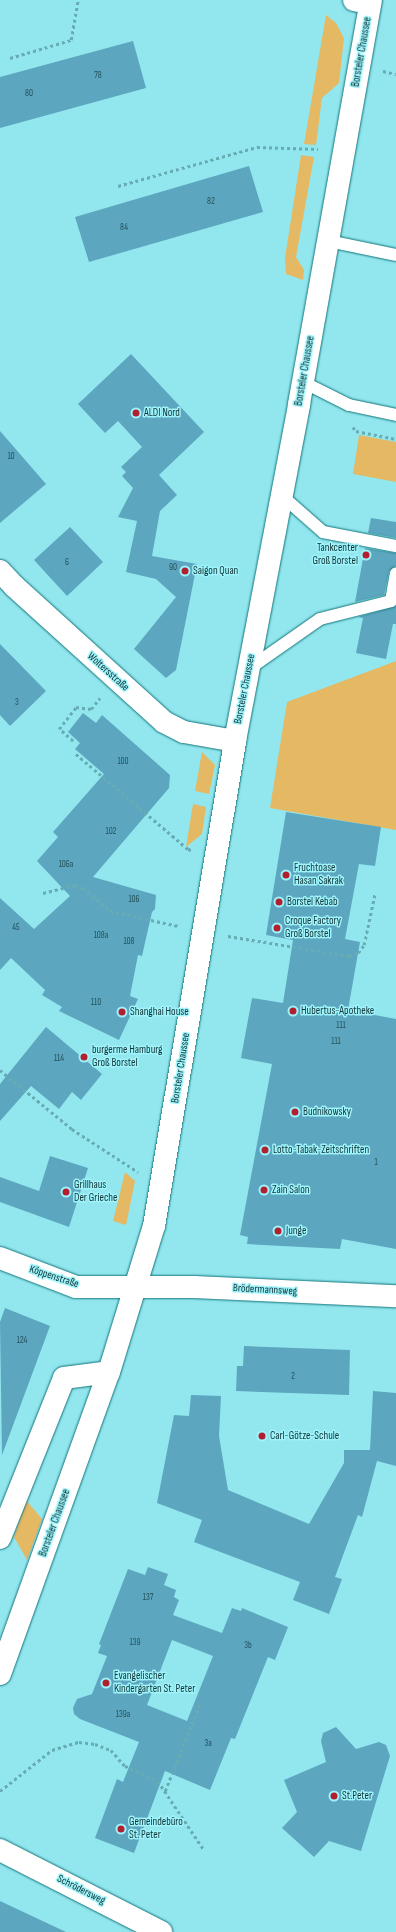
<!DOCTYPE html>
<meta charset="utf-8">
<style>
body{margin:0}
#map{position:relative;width:396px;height:1932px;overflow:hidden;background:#92e7ee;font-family:"Sofia Sans Condensed",sans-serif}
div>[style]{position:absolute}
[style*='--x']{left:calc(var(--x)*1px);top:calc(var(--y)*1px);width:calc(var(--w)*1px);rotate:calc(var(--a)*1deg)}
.green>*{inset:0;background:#e5b864}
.building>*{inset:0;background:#5ca6bf}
.path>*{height:2.5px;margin-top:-1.25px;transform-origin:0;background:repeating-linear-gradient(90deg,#67acb2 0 3px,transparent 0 6px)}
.roads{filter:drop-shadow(0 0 1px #13757b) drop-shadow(0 0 1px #13757b)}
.service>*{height:12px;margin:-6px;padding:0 6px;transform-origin:6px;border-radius:6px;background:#fff}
.minor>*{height:22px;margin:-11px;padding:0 11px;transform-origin:11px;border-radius:11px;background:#fff}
.secondary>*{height:22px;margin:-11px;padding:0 11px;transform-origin:11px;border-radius:11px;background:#fff}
.dots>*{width:11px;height:11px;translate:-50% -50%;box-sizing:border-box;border:2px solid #9ff4fb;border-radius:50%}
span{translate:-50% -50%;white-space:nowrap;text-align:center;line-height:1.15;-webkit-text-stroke:3px #9ff4fb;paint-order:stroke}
.number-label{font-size:9px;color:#24515a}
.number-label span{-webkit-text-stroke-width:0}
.street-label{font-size:11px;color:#113538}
.poi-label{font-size:11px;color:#113538}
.left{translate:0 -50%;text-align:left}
.right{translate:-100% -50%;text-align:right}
</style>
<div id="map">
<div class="green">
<div style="clip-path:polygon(326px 15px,336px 23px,344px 38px,339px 83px,322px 98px,316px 145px,304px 144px)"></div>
<div style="clip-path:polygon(301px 155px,314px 157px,296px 257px,304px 270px,303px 280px,286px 274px,285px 258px)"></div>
<div style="clip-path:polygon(359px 435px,396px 442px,396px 482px,353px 474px)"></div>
<div style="clip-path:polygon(396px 661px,396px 830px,270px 808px,287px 702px)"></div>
<div style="clip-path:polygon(202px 752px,215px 765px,209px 794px,195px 791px)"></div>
<div style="clip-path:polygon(193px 804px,206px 807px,202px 834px,186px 847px)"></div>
<div style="clip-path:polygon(125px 1172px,135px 1181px,126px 1225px,113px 1221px)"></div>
<div style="clip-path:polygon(26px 1500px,42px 1519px,27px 1560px,14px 1537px)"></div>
</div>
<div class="building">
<div style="clip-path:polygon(133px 41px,146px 88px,0 128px,0 77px)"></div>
<div style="clip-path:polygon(249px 166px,263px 212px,89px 262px,75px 217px)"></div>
<div style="clip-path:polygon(131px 354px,204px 432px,159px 475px,177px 495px,160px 511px,152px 556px,197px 564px,176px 670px,166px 678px,134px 649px,176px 597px,156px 579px,126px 572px,137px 521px,118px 517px,133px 488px,122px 476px,126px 472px,121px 467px,142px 447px,118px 421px,105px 433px,78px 404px)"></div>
<div style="clip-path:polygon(0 431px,46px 484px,0 523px)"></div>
<div style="clip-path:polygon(371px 518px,396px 522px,396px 538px,368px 533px)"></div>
<div style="clip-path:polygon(70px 527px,103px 562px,67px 596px,34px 560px)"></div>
<div style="clip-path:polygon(365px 548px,396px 553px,396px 566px,389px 571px,384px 595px,355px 602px)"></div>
<div style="clip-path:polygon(396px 606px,396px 624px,393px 624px,386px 659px,356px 653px,363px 618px,358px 617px)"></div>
<div style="clip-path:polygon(0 644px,46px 691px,10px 726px,0 715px)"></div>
<div style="clip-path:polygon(83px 713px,96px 723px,102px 715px,170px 775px,169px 788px,93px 877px,156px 895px,155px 909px,152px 912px,142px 956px,138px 955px,130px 996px,138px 999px,119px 1040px,59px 1011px,62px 1007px,42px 995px,45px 990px,11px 958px,0 970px,0 898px,34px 929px,70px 896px,37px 861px,58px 837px,53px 832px,104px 774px,75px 749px,80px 743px,68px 732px)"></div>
<div style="clip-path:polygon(286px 812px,381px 827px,375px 866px,359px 864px,345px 939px,360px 942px,348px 1010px,396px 1019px,396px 1249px,342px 1239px,340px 1249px,247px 1244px,248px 1237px,240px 1235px,272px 1064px,241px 1058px,252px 998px,283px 1003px,293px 940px,266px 935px)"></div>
<div style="clip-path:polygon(46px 1027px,102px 1074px,81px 1100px,72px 1092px,59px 1109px,31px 1086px,0 1121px,0 1084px)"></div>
<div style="clip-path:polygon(50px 1156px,88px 1168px,69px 1227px,0 1202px,0 1177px,39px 1191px)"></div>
<div style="clip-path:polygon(5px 1308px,50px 1326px,2px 1455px,0 1322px)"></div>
<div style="clip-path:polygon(244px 1346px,350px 1350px,349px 1395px,236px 1391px,237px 1366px,243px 1366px)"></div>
<div style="clip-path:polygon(373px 1391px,396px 1393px,396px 1466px,377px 1461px,362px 1517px,358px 1515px,335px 1577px,342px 1579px,329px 1614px,293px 1600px,300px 1582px,194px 1542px,202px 1520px,157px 1503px,174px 1415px,189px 1416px,191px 1395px,221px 1396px,219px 1436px,228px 1490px,309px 1524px,344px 1463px,344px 1450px,370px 1450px)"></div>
<div style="clip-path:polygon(evenodd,148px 1567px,168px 1574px,164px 1585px,176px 1590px,174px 1597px,179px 1600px,173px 1615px,222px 1633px,232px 1608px,241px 1611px,242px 1608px,288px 1627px,275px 1660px,268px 1657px,235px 1739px,231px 1738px,210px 1790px,165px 1771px,134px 1853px,95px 1838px,117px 1779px,123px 1782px,139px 1742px,80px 1719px,74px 1714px,73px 1708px,77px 1699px,92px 1694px,107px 1656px,98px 1653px,101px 1645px,99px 1644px,128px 1569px,145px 1575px,148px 1567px,172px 1640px,213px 1656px,187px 1721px,147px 1705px,172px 1640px)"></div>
<div style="clip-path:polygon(336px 1727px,356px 1749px,379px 1742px,386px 1745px,390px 1756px,361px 1851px,329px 1841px,314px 1857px,282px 1828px,297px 1812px,284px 1780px,326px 1762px,321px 1741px,323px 1733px)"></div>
<div style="clip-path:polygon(0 1901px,66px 1932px,0 1932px)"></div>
</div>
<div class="path">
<div style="--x:10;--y:58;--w:64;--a:-16.4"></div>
<div style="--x:71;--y:40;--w:41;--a:-80.1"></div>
<div style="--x:383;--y:71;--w:13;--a:13"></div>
<div style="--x:118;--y:186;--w:144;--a:-15.7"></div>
<div style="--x:257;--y:147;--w:61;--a:1.9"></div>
<div style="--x:353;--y:427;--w:5;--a:53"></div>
<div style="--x:356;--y:431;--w:41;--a:11.3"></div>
<div style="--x:73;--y:741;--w:18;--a:-139"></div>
<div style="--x:59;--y:729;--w:28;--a:-52"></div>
<div style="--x:76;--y:707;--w:15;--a:8"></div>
<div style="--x:91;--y:709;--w:14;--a:-51"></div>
<div style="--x:76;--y:754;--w:147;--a:40.3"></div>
<div style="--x:188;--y:849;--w:4;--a:14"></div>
<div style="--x:43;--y:893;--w:33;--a:-14"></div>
<div style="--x:75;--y:885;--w:9;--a:21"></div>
<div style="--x:83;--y:888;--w:35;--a:40"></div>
<div style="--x:110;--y:911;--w:70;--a:12.4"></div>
<div style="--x:228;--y:936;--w:123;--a:9.4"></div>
<div style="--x:349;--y:956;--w:9;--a:-18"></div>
<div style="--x:358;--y:953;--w:10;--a:-53"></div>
<div style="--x:364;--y:945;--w:53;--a:-78.1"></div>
<div style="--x:0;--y:1070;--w:93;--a:39.3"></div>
<div style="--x:72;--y:1129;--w:79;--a:33.1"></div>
<div style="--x:0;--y:1791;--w:66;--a:-38.3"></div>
<div style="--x:52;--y:1750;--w:28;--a:-17"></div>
<div style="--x:79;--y:1742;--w:16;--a:7"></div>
<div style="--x:95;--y:1744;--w:17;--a:21"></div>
<div style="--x:111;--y:1750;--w:21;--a:49"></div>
<div style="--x:125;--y:1766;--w:36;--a:24"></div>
<div style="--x:158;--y:1781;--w:83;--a:56.3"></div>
<div style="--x:165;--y:1791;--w:97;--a:-68.2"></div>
</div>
<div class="roads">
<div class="service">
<div style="--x:329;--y:241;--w:68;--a:11.8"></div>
<div style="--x:303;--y:382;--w:51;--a:26.6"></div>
<div style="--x:349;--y:405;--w:48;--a:12"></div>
<div style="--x:281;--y:495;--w:56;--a:41.4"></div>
<div style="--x:323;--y:532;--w:74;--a:10.9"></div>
<div style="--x:250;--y:668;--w:85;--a:-35"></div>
<div style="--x:320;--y:619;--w:73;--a:-14.2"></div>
<div style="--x:391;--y:601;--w:28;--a:-80"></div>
</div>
<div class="minor">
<div style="--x:354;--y:0;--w:16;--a:11"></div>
<div style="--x:0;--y:571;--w:21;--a:47"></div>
<div style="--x:14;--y:586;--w:202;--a:42.2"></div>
<div style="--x:164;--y:722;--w:22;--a:27"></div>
<div style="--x:184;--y:732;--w:52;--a:10"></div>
<div style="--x:0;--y:1258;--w:81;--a:20.9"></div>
<div style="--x:76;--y:1287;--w:118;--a:0"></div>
<div style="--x:194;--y:1287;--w:202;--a:2.6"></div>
<div style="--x:0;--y:1538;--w:172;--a:-68.2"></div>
<div style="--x:64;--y:1378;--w:45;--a:-7.6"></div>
<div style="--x:0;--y:1850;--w:181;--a:27"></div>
</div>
<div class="secondary">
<div style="--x:0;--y:1674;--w:321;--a:-70.2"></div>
<div style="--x:109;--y:1372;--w:153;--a:-72.9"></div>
<div style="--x:154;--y:1226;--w:492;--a:-80.5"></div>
<div style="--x:235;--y:741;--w:343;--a:-79.2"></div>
<div style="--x:299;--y:404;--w:410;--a:-79.9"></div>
</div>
</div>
<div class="dots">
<div style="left:136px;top:413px;background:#b22030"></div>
<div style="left:366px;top:555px;background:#b22030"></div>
<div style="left:185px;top:571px;background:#b22030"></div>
<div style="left:286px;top:875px;background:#b22030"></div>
<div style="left:279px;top:902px;background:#b22030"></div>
<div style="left:277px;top:928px;background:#b22030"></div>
<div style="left:293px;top:1011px;background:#b22030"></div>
<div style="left:122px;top:1012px;background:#b22030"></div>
<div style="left:84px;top:1057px;background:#b22030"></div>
<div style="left:295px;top:1112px;background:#b22030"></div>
<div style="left:265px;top:1150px;background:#b22030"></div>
<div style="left:264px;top:1190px;background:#b22030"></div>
<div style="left:66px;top:1192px;background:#b22030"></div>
<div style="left:278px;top:1231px;background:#b22030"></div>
<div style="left:262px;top:1436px;background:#b22030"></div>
<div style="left:106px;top:1683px;background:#b22030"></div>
<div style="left:334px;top:1796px;background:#b22030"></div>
<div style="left:121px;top:1829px;background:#b22030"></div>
</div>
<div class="number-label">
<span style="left:98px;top:76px">78</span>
<span style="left:29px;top:94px">80</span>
<span style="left:211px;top:202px">82</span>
<span style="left:124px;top:228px">84</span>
<span style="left:11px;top:457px">10</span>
<span style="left:67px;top:563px">6</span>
<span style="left:173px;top:568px">90</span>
<span style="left:17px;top:703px">3</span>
<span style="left:123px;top:762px">100</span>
<span style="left:111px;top:832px">102</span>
<span style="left:66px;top:865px">106a</span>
<span style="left:134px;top:900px">106</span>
<span style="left:16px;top:928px">45</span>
<span style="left:101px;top:936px">108a</span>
<span style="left:129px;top:942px">108</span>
<span style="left:96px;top:1003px">110</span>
<span style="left:341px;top:1026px">111</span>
<span style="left:336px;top:1042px">111</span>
<span style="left:59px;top:1059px">114</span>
<span style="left:376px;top:1163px">1</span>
<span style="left:22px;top:1341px">124</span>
<span style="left:293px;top:1377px">2</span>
<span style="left:148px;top:1598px">137</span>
<span style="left:135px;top:1643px">139</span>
<span style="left:248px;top:1646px">3b</span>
<span style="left:123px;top:1715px">139a</span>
<span style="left:208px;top:1744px">3a</span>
</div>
<div class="street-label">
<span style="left:362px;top:52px;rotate:-80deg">Borsteler Chaussee</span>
<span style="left:305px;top:371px;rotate:-80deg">Borsteler Chaussee</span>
<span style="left:108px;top:672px;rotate:42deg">Woltersstraße</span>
<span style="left:245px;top:689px;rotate:-79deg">Borsteler Chaussee</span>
<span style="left:181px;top:1068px;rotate:-81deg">Borsteler Chaussee</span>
<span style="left:54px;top:1277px;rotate:18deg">Köppenstraße</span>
<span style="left:265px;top:1290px;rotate:3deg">Brödermannsweg</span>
<span style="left:55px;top:1523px;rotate:-70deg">Borsteler Chaussee</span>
<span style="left:81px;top:1890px;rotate:27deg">Schrödersweg</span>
</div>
<div class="poi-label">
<span class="left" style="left:144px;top:413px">ALDI Nord</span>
<span class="right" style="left:358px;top:555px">Tankcenter<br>Groß Borstel</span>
<span class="left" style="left:193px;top:571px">Saigon Quan</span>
<span class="left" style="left:294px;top:875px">Fruchtoase<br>Hasan Sakrak</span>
<span class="left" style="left:287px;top:902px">Borstel Kebab</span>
<span class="left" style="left:285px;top:928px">Croque Factory<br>Groß Borstel</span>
<span class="left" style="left:301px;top:1011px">Hubertus-Apotheke</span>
<span class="left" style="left:130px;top:1012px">Shanghai House</span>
<span class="left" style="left:92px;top:1057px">burgerme Hamburg<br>Groß Borstel</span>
<span class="left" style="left:303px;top:1112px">Budnikowsky</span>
<span class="left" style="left:273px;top:1150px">Lotto-Tabak-Zeitschriften</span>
<span class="left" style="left:74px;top:1192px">Grillhaus<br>Der Grieche</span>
<span class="left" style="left:272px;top:1190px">Zain Salon</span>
<span class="left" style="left:286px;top:1231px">Junge</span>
<span class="left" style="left:270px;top:1436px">Carl-Götze-Schule</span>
<span class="left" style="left:114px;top:1683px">Evangelischer<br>Kindergarten St. Peter</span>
<span class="left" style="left:342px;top:1796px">St.Peter</span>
<span class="left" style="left:129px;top:1829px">Gemeindebüro<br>St. Peter</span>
</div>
</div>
